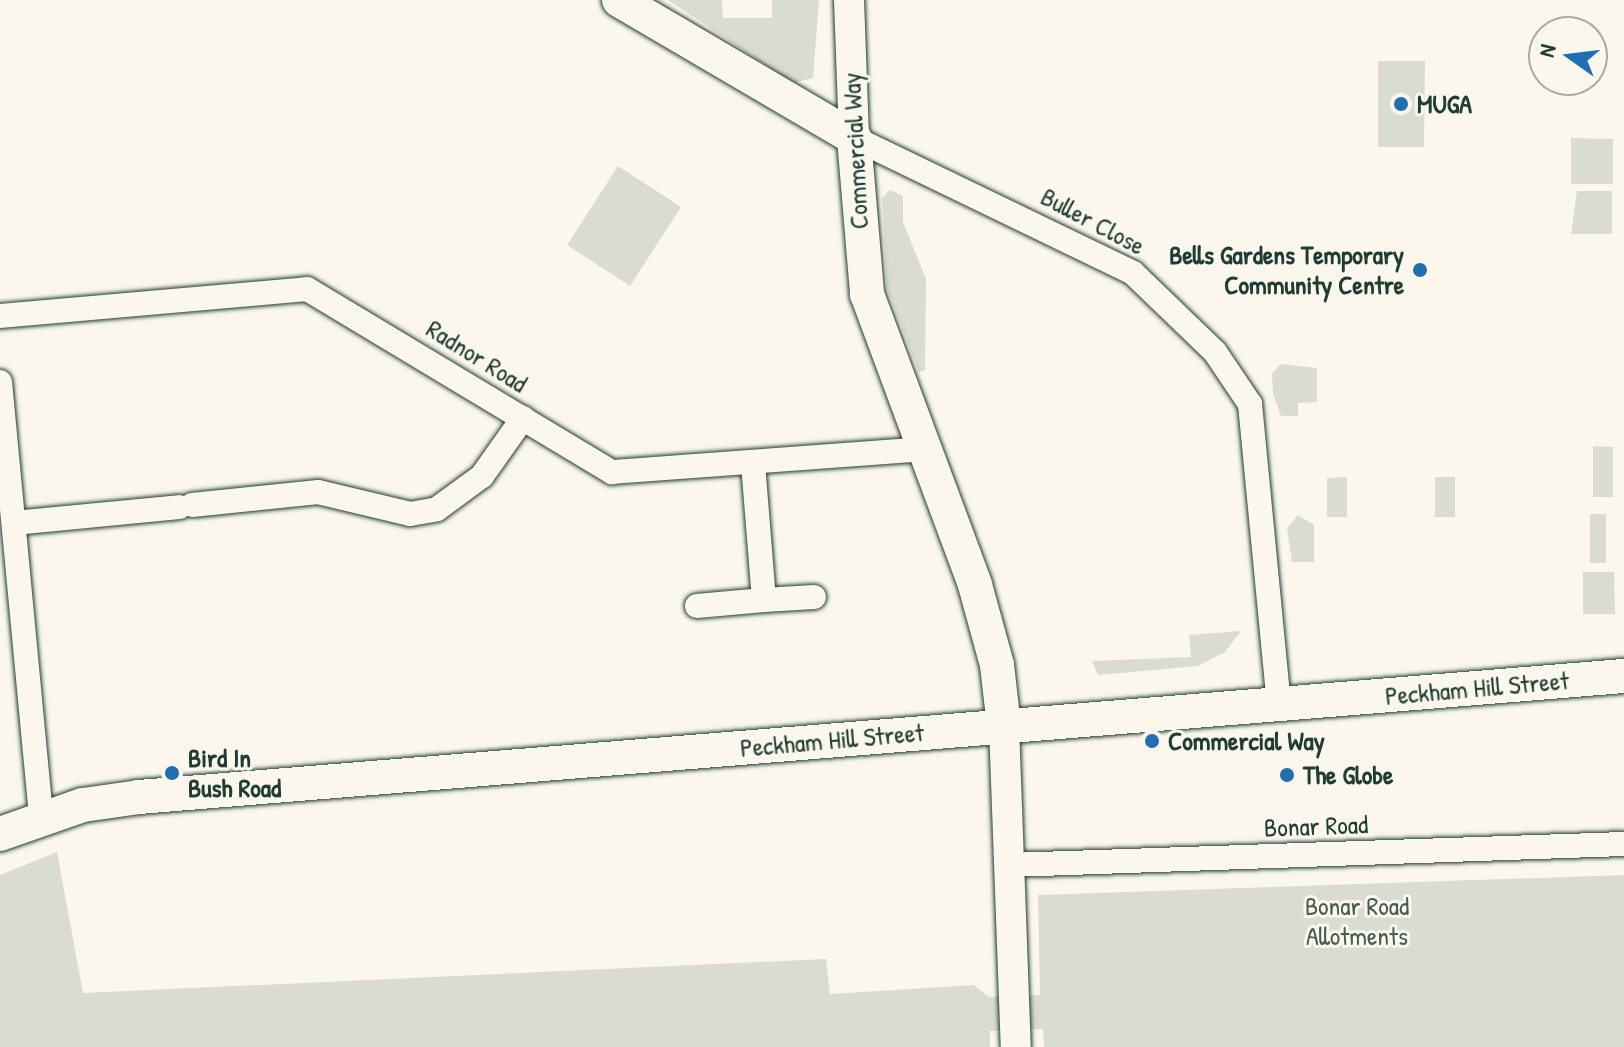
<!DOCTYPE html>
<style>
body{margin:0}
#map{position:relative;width:1624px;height:1047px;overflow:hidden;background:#fbf7ec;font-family:"Patrick Hand",sans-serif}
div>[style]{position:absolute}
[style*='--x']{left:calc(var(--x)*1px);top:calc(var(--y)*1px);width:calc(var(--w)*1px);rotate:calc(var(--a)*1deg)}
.green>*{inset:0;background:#dbdcd1}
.roads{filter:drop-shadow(0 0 2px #1f3d34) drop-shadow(0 0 2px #1f3d34)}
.minor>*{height:24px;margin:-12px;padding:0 12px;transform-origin:12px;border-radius:12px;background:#fbf7ec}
.tertiary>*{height:30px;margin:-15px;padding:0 15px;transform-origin:15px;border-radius:15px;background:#fbf7ec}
.secondary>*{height:34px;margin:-17px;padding:0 17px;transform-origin:17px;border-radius:17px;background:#fbf7ec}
.dots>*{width:22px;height:22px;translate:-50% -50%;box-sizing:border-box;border:4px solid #fbf7ec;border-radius:50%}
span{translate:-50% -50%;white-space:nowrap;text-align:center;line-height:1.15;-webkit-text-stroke:6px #fbf7ec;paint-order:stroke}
.poi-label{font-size:26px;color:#1f3d34;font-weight:700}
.left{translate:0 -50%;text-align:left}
.right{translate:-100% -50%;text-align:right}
.street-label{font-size:26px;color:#1f3d34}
.park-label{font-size:26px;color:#455d53}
.north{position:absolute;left:1528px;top:16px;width:80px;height:80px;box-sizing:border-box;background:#fbf7ec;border:2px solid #a3ada2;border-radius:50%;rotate:284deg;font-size:22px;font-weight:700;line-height:32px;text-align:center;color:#1f3d34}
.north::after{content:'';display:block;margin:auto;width:28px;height:36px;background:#1f6fb2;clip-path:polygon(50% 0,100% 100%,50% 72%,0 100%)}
</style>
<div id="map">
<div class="green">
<div style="clip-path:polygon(668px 0,722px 0,723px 18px,772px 18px,772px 0,819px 0,813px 78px,793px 83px)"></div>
<div style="clip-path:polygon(1378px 61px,1425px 61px,1424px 147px,1378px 147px)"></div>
<div style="clip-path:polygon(1571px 138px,1613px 139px,1613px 184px,1571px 184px)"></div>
<div style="clip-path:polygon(618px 166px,681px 207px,630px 286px,567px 245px)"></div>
<div style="clip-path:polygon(890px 190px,903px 196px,903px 222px,926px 279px,925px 370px,919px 372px,887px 288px,882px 198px)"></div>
<div style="clip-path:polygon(1577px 191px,1612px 191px,1612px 234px,1571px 234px)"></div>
<div style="clip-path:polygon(1281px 364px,1317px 368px,1317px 402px,1298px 403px,1298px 416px,1281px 416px,1273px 393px,1272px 373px)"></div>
<div style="clip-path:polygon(1593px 446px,1613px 447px,1613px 497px,1593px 497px)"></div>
<div style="clip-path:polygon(1347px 477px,1347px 517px,1327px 517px,1327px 478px)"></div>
<div style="clip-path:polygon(1435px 477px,1455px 477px,1455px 517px,1435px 517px)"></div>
<div style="clip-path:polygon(1590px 514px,1606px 514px,1606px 563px,1590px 563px)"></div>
<div style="clip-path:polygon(1298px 515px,1314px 525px,1314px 562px,1292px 562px,1287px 528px)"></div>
<div style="clip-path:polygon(1583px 572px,1614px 572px,1615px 614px,1583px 614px)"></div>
<div style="clip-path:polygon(1241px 631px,1225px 652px,1198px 666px,1098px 675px,1092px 661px,1191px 657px,1189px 635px)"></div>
<div style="clip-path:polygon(57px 852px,83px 993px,826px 959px,830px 994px,974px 985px,989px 997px,1040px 995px,1038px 895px,1624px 875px,1624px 1047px,1044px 1047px,1043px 1029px,990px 1031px,990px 1047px,0 1047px,0 875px)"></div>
</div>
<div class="roads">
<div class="minor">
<div style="--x:854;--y:138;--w:310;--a:25.8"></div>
<div style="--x:1133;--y:273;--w:114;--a:43.9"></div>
<div style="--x:1215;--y:352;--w:63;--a:56.1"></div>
<div style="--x:1250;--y:404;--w:302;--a:84.5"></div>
<div style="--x:0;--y:316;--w:308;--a:-5"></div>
<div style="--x:307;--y:289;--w:356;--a:31"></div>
<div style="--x:612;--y:472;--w:313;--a:-4.2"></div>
<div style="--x:0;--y:382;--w:438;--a:84.6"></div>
<div style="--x:192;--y:505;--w:127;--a:-5.9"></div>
<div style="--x:318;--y:492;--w:95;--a:13.4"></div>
<div style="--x:410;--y:514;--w:27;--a:-10"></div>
<div style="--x:437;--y:509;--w:56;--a:-36.3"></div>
<div style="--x:482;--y:476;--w:71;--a:-54.7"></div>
<div style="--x:14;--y:523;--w:166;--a:-5.5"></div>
<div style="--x:764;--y:600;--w:50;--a:-3.4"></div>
<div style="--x:697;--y:606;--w:67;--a:-5.1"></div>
<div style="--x:764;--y:600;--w:137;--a:-94.6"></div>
<div style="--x:1010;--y:865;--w:614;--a:-1.96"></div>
</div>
<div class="tertiary">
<div style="--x:849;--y:0;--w:138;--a:87.9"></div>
<div style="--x:1004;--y:726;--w:321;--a:87.9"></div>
</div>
<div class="secondary">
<div style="--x:619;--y:0;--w:273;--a:30.4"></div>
<div style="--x:854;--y:138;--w:157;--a:85.2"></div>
<div style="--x:867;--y:294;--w:310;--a:69.6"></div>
<div style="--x:975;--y:585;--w:83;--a:74.6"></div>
<div style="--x:997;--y:665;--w:61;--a:83.5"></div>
<div style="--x:0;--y:834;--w:88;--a:-19.3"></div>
<div style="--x:83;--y:805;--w:57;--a:-8.1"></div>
<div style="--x:139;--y:797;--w:1490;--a:-4.66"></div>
</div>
</div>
<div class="dots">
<div style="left:1401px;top:104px;background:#1f6fb2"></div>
<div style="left:1420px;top:270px;background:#1f6fb2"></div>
<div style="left:1152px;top:741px;background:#1f6fb2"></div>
<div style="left:172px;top:773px;background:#1f6fb2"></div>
<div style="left:1287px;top:775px;background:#1f6fb2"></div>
</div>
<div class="poi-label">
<span class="left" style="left:1417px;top:104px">MUGA</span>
<span class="right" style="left:1404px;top:270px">Bells Gardens Temporary<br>Community Centre</span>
<span class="left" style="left:1168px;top:741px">Commercial Way</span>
<span class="left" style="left:188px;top:773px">Bird In<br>Bush Road</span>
<span class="left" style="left:1303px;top:775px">The Globe</span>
</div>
<div class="street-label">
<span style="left:855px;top:151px;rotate:-93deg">Commercial Way</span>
<span style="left:1093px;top:221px;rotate:28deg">Buller Close</span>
<span style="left:477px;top:356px;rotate:32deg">Radnor Road</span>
<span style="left:1477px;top:688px;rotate:-5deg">Peckham Hill Street</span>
<span style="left:832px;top:740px;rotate:-5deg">Peckham Hill Street</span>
<span style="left:1316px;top:826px;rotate:-2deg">Bonar Road</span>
</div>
<div class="park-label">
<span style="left:1357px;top:921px">Bonar Road<br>Allotments</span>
</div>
<div class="north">N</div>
</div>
